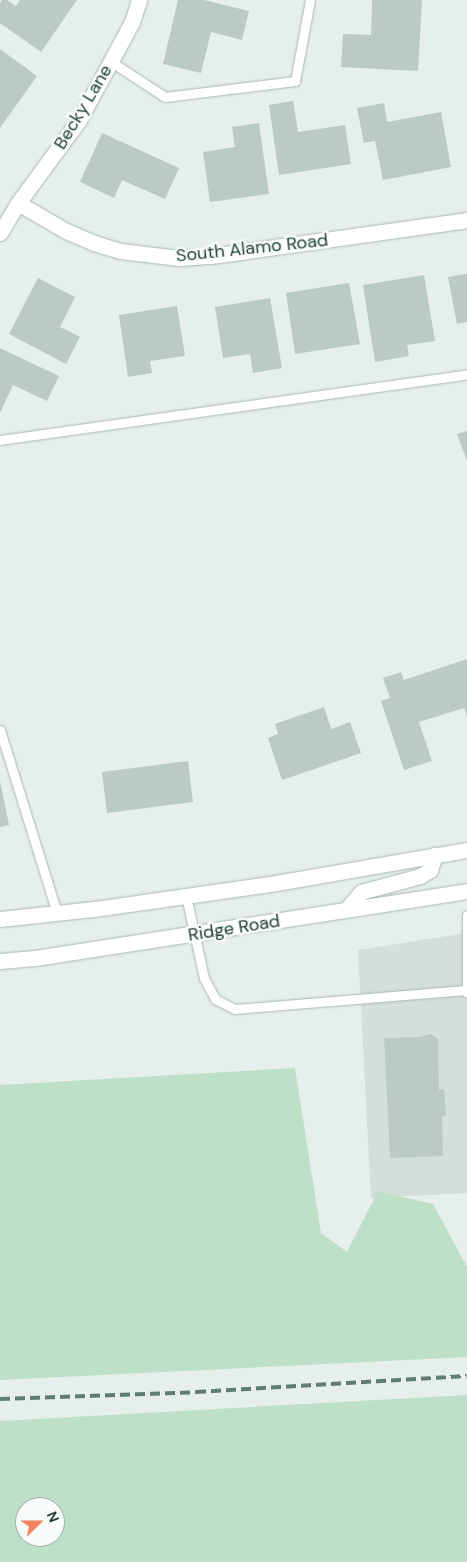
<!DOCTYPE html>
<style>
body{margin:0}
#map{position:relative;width:467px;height:1562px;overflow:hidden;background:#e6efeb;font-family:"DM Sans",sans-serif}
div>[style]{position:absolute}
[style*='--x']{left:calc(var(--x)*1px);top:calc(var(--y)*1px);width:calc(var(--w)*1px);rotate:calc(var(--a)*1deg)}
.built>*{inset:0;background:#d4dfda}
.green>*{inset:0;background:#bfe0c8}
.building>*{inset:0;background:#bbcac4}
.roads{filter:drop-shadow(0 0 1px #a8b8b2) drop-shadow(0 0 1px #a8b8b2)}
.lane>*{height:9px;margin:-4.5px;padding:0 4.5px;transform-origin:4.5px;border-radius:4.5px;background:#fff}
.street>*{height:15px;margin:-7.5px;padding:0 7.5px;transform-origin:7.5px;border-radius:7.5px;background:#fff}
.secondary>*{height:15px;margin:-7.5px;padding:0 7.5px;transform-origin:7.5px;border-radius:7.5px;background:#fff}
.rail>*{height:4px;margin-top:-2px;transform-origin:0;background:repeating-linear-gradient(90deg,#5f7d75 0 10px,transparent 0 15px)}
span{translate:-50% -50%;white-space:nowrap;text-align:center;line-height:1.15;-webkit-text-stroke:5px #f7fbf9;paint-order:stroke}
.street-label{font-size:18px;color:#24423a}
.north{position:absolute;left:15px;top:1497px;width:50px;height:50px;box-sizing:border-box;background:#f7fbf9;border:1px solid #a3b1ad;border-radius:50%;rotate:68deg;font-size:14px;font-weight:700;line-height:20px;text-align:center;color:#24423a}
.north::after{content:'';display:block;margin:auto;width:18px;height:22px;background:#f4845f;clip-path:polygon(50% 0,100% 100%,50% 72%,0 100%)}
</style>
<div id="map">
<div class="built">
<div style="clip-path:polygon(467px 933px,467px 1193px,371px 1198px,358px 950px)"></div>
</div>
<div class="green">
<div style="clip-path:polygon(295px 1068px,321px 1233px,347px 1252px,378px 1191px,433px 1204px,467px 1267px,467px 1357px,0 1380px,0 1085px)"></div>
<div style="clip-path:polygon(evenodd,467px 1395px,467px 1562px,0 1562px,0 1421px,467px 1395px,25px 1507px,55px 1507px,55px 1537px,25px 1537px,25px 1507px)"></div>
</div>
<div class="building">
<div style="clip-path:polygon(2px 0,7px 0,16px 6px,20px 0,77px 0,41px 52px,0 23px,0 3px)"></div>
<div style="clip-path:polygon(178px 0,204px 0,249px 11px,242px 40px,211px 32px,201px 73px,163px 64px)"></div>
<div style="clip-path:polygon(372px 0,422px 0,418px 71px,341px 67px,343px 34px,371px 35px)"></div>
<div style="clip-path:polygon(0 49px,37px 76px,0 128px)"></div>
<div style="clip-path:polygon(293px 101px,298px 132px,345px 125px,351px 164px,279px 175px,269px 105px)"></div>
<div style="clip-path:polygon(384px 103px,387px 122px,441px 112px,451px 167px,383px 180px,375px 141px,364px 143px,357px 108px)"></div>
<div style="clip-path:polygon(259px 123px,269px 194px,210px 202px,203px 152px,235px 147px,232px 127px)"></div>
<div style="clip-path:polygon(102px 133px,179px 168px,165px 199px,122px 180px,114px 198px,80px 182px)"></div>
<div style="clip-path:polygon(467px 274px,467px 322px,457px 324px,448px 277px)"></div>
<div style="clip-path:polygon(424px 275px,435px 341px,407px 345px,409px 356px,375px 362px,363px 285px)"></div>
<div style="clip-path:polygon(38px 278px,75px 297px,60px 327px,80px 337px,66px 364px,9px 334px)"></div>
<div style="clip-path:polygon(349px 283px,360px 344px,295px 354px,286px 293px)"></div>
<div style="clip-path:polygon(270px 298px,282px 368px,253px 373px,250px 354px,223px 358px,215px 307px)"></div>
<div style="clip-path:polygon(177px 306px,185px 356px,150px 361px,152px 373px,128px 377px,119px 315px)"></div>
<div style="clip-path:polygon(0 348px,59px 376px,47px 401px,13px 385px,0 413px)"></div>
<div style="clip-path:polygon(467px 431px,467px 461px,457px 434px)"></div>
<div style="clip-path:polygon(467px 659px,467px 716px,464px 708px,419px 722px,432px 761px,404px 770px,381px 701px,390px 698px,383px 678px,401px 672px,404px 680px)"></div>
<div style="clip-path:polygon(324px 707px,331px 729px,350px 722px,361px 753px,282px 780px,268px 738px,278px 734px,275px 724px)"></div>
<div style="clip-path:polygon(188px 761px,193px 802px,107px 813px,102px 772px)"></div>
<div style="clip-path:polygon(0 781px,9px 825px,0 827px)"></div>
<div style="clip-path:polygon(431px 1034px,438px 1039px,439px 1090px,444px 1089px,446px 1116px,442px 1117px,443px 1156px,390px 1158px,384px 1038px,420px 1037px)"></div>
</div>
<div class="roads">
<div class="lane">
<div style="--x:110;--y:61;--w:66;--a:33.2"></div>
<div style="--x:165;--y:97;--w:131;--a:-7"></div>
<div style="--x:295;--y:81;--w:82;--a:-79.5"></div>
<div style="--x:0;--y:440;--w:472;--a:-8"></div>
<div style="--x:0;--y:730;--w:192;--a:72.7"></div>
<div style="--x:186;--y:896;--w:84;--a:77.6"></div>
<div style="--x:204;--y:978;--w:24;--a:62"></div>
<div style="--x:215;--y:999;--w:22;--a:27"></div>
<div style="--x:235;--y:1009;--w:233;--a:-4.7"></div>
<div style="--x:467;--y:915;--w:78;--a:90"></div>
</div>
<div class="street">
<div style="--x:18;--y:203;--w:56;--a:30.3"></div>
<div style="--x:66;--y:231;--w:30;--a:23"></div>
<div style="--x:94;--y:243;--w:28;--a:17"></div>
<div style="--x:121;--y:251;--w:58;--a:6.9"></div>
<div style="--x:179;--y:258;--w:32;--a:-4"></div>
<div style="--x:211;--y:256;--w:259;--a:-8"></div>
<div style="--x:0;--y:233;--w:35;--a:-59"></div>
<div style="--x:18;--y:203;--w:103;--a:-53.7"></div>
<div style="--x:79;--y:120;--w:111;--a:-61.6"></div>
<div style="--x:132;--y:22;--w:23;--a:-72"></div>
</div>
<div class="secondary">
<div style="--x:346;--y:910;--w:23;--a:-50"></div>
<div style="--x:361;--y:892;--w:61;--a:-15.2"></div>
<div style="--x:420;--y:876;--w:12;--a:-31"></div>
<div style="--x:430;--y:870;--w:16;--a:-72"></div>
<div style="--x:0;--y:919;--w:95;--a:-6.1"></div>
<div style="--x:94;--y:909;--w:184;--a:-8.1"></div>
<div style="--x:276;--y:883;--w:194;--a:-9.8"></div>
<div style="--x:0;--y:961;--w:35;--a:-5"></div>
<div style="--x:35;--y:958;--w:437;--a:-8.8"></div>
</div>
</div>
<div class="rail">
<div style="--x:0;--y:1399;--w:196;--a:-2"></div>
<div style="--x:196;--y:1392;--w:271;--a:-3.4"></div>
</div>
<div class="street-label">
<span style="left:83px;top:107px;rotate:-59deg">Becky Lane</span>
<span style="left:252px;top:248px;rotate:-6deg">South Alamo Road</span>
<span style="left:234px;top:928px;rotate:-9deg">Ridge Road</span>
</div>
<div class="north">N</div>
</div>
